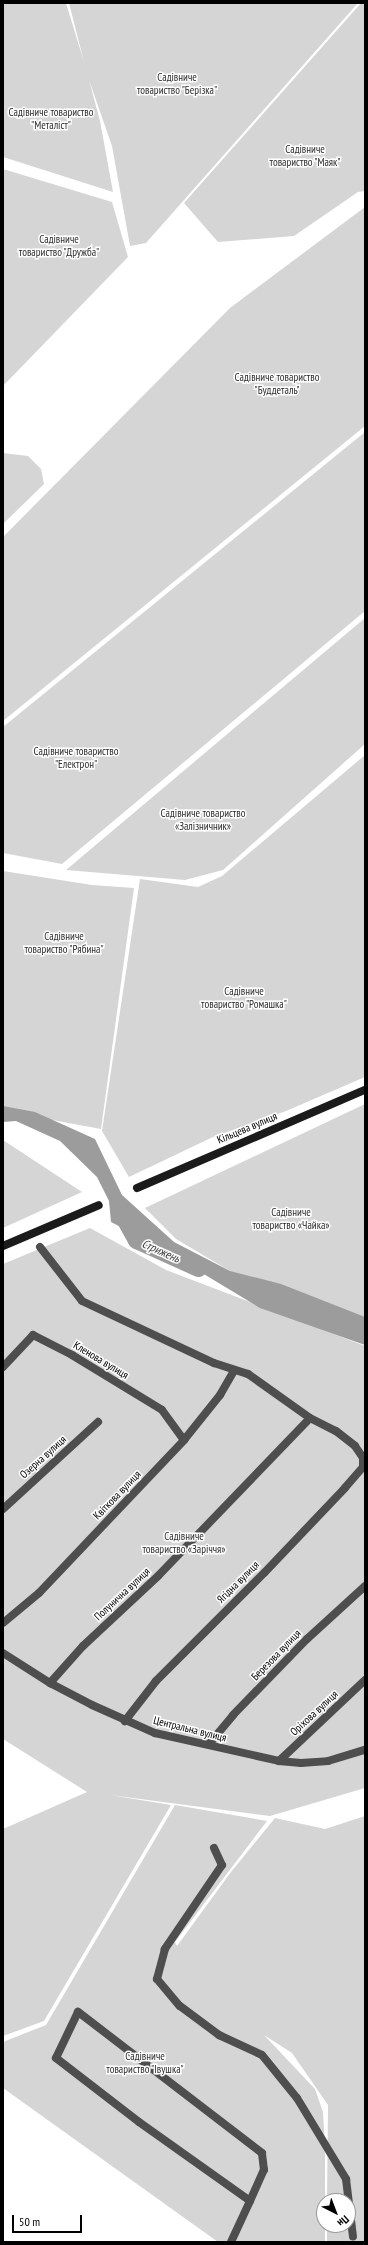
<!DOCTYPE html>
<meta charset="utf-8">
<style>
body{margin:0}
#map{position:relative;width:368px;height:2245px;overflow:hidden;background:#fff;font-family:"PT Sans Narrow",sans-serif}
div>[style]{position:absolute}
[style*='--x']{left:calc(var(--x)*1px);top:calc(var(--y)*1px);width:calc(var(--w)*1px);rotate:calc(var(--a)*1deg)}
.green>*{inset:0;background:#d5d5d5}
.water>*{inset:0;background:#9c9c9c}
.river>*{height:17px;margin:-8.5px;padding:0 8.5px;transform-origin:8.5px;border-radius:8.5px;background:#9c9c9c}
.minor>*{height:8px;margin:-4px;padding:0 4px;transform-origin:4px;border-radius:4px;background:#4e4e4e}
.secondary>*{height:8px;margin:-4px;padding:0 4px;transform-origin:4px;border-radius:4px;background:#1b1b1b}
span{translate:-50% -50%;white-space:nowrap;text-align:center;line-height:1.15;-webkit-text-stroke:3px #fff;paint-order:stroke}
.park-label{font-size:11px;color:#2c2c2c}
.street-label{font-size:11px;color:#000}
.water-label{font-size:12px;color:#3d3d3d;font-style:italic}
.frame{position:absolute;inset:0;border:4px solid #000;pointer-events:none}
.north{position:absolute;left:316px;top:2193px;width:40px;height:40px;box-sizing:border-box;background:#fff;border:1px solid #999;border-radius:50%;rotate:138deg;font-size:11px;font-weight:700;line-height:16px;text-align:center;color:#000}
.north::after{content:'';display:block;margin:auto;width:14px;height:18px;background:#000;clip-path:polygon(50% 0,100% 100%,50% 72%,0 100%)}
.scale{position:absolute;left:12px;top:2215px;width:70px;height:18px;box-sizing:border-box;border:2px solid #000;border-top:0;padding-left:5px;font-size:12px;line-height:14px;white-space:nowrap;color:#000;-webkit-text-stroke:3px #fff;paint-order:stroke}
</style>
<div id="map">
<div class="green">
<div style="clip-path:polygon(3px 3px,66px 3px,84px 62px,69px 3px,358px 3px,146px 243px,130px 246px,112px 146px,89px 80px,100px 121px,113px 192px,3px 157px)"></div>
<div style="clip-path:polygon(361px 3px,365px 3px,365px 191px,358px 192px,294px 236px,218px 242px,184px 203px)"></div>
<div style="clip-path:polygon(3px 169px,112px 202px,128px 257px,3px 386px)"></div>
<div style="clip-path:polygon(365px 207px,365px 426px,3px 721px,3px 537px,230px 308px)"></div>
<div style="clip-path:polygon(365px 432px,365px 611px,62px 864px,3px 853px,3px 727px)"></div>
<div style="clip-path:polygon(3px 453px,28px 456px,41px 469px,44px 484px,3px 524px)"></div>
<div style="clip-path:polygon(365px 618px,365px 744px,223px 870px,185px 880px,66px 870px)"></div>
<div style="clip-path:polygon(365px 755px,365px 1077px,286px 1111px,213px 1137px,129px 1177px,102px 1131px,140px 879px,198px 887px,222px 876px)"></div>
<div style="clip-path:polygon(3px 871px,92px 885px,134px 888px,101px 1129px,3px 1111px)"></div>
<div style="clip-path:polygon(365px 1104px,365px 1333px,230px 1271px,176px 1239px,145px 1208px)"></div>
<div style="clip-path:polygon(3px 1140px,82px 1192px,3px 1228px)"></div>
<div style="clip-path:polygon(90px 1228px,166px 1270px,365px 1346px,365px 1788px,270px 1816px,110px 1795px,171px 1805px,44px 2021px,3px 2036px,3px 1829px,87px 1792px,3px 1739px,3px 1264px)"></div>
<div style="clip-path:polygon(175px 1805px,267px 1821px,175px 1942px,177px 1946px,231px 1872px,275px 1818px,325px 1829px,365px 1816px,365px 2242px,327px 2242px,327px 2225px,348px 2225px,348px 2201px,327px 2201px,328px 2105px,292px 2053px,264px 2035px,315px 2089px,323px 2112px,325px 2147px,325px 2242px,218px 2242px,3px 2088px,3px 2042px,46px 2025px)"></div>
</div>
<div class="water">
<div style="clip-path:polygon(3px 1106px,35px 1112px,95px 1139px,122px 1195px,174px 1242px,230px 1271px,281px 1284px,365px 1317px,365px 1345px,260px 1308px,154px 1244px,111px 1222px,109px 1201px,97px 1177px,60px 1141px,16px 1121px,3px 1122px)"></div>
</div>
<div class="river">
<div style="--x:121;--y:1213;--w:31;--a:61"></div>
<div style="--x:136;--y:1240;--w:68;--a:24.3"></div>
</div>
<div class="minor">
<div style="--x:40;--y:1247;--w:68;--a:52.1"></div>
<div style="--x:82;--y:1301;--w:146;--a:25.2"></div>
<div style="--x:214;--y:1363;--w:36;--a:18"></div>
<div style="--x:248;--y:1374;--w:76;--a:35.4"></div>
<div style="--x:310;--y:1418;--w:29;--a:27"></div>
<div style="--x:336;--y:1431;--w:24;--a:38"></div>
<div style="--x:355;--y:1446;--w:14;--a:56"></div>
<div style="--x:363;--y:1458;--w:9;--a:90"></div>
<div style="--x:363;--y:1467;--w:28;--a:131"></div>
<div style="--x:345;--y:1488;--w:117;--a:133.6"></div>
<div style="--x:264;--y:1573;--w:153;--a:135"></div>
<div style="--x:156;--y:1681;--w:51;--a:127.8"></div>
<div style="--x:3;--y:1367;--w:44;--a:-46.8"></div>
<div style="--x:33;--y:1335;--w:44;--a:27.1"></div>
<div style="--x:72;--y:1355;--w:105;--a:31.4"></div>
<div style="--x:162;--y:1410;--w:37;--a:54"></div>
<div style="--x:3;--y:1509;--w:129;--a:-42.5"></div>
<div style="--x:3;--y:1623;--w:47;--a:-39.8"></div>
<div style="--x:39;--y:1593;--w:211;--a:-46.5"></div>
<div style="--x:184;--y:1440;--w:58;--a:-51.3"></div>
<div style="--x:220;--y:1395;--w:28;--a:-60"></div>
<div style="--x:3;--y:1653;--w:56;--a:32.6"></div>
<div style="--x:50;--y:1683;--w:47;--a:27.6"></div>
<div style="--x:92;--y:1705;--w:69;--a:24"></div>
<div style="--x:155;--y:1733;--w:127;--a:12.7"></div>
<div style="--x:279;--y:1761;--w:22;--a:5"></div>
<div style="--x:301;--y:1763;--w:27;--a:-4"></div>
<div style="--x:328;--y:1761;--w:39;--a:-17"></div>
<div style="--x:50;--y:1683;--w:50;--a:-48.3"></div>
<div style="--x:83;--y:1646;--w:103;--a:-43"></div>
<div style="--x:158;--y:1576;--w:219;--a:-46.1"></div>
<div style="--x:209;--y:1744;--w:38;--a:-50"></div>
<div style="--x:233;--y:1715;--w:106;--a:-45.8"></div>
<div style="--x:307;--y:1639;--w:79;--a:-42.4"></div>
<div style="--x:279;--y:1761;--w:118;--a:-43.3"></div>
<div style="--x:214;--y:1848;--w:19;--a:65"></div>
<div style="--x:222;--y:1865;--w:102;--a:124.2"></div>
<div style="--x:165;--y:1949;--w:31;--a:105"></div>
<div style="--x:157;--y:1979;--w:35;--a:50"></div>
<div style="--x:180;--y:2006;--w:49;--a:36.6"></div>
<div style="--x:219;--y:2035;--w:47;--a:24.9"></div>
<div style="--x:262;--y:2055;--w:55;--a:50.9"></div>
<div style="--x:297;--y:2098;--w:95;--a:58.8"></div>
<div style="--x:346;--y:2179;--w:58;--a:83.1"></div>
<div style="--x:231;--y:2242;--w:45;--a:-65.1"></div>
<div style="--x:250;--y:2201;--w:34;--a:-66"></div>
<div style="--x:264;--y:2170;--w:17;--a:-97"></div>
<div style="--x:262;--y:2153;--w:232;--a:-142.5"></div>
<div style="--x:78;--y:2012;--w:51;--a:115.6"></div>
<div style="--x:56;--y:2058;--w:105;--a:37.6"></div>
<div style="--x:139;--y:2122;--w:136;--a:35.4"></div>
</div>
<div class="secondary">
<div style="--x:137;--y:1188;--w:248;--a:-23.3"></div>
<div style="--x:3;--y:1246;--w:104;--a:-23.1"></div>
</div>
<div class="park-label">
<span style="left:177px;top:84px">Садівниче<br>товариство "Берізка"</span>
<span style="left:51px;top:119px">Садівниче товариство<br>"Металіст"</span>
<span style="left:305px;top:156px">Садівниче<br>товариство "Маяк"</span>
<span style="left:59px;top:246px">Садівниче<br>товариство "Дружба"</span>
<span style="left:277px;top:384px">Садівниче товариство<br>"Буддеталь"</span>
<span style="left:76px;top:758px">Садівниче товариство<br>"Електрон"</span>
<span style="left:203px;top:820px">Садівниче товариство<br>«Залізничник»</span>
<span style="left:64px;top:943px">Садівниче<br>товариство "Рябина"</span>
<span style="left:244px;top:998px">Садівниче<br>товариство "Ромашка"</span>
<span style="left:291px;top:1219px">Садівниче<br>товариство «Чайка»</span>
<span style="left:184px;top:1543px">Садівниче<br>товариство «Заріччя»</span>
<span style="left:145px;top:2063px">Садівниче<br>товариство "Івушка"</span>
</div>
<div class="street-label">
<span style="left:247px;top:1128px;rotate:-23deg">Кільцева вулиця</span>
<span style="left:101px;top:1360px;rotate:31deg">Кленова вулиця</span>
<span style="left:43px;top:1457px;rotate:-42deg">Озерна вулиця</span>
<span style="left:117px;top:1495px;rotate:-46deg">Квіткова вулиця</span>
<span style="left:238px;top:1582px;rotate:-45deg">Ягідна вулиця</span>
<span style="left:122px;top:1594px;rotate:-43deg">Полунична вулиця</span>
<span style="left:276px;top:1655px;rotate:-46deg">Березова вулиця</span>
<span style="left:314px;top:1713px;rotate:-43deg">Оріхова вулиця</span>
<span style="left:190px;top:1729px;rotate:14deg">Центральна вулиця</span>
</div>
<div class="water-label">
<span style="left:161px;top:1251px;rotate:24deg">Стрижень</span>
</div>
<div class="frame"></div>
<div class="north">Пн</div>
<div class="scale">50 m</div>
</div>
